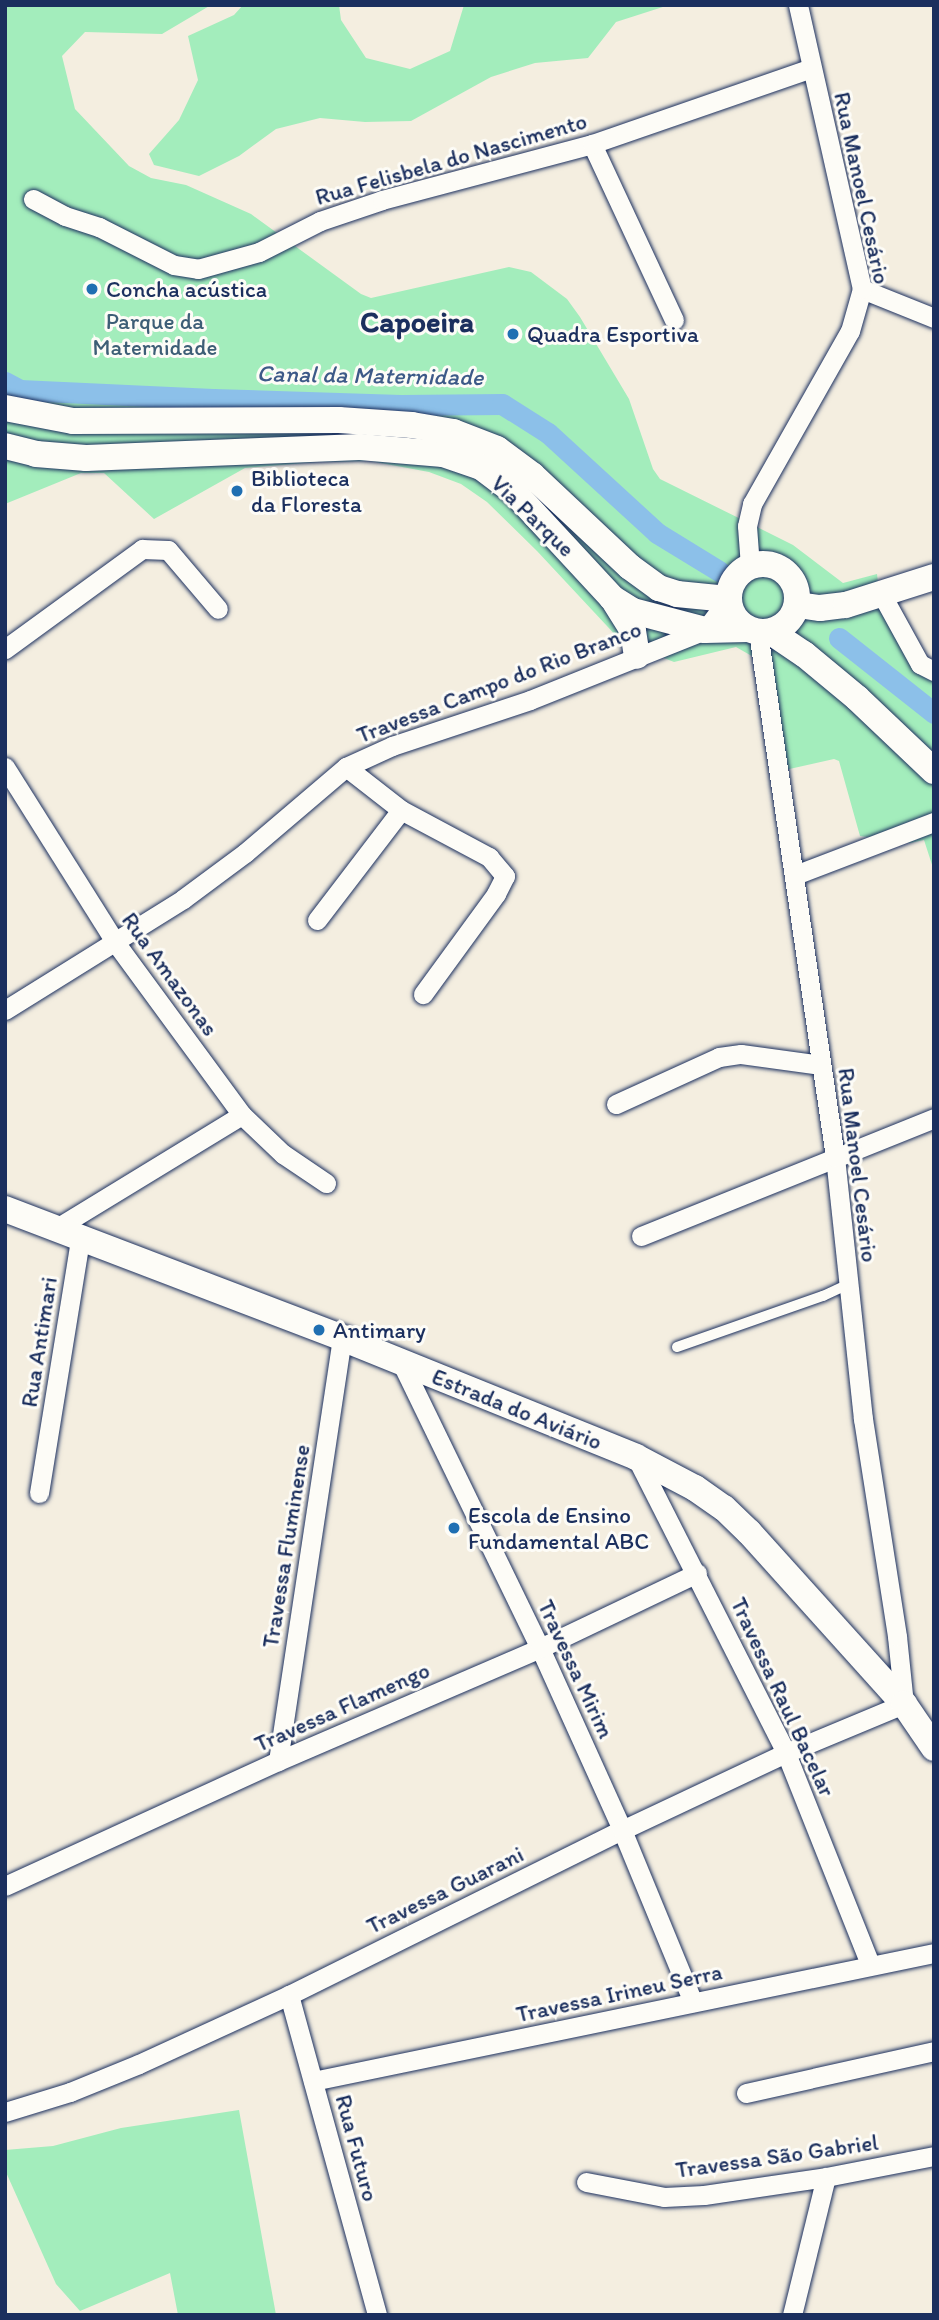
<!DOCTYPE html>
<meta charset="utf-8">
<style>
body{margin:0}
#map{position:relative;width:939px;height:2320px;overflow:hidden;background:#f4eee0;font-family:Itim,sans-serif}
div>[style]{position:absolute}
[style*='--x']{left:calc(var(--x)*1px);top:calc(var(--y)*1px);width:calc(var(--w)*1px);rotate:calc(var(--a)*1deg)}
.green>*{inset:0;background:#a3edbc}
.canal>*{height:21px;margin:-10.5px;padding:0 10.5px;transform-origin:10.5px;border-radius:10.5px;background:#8cc0e9}
.roads{filter:drop-shadow(0 0 2px #1b2f5e) drop-shadow(0 0 2px #1b2f5e)}
.lane>*{height:10px;margin:-5px;padding:0 5px;transform-origin:5px;border-radius:5px;background:#fdfcf7}
.street>*{height:19px;margin:-9.5px;padding:0 9.5px;transform-origin:9.5px;border-radius:9.5px;background:#fdfcf7}
.secondary>*{height:26px;margin:-13px;padding:0 13px;transform-origin:13px;border-radius:13px;background:#fdfcf7}
.secondary>.ring{margin:-13px;padding:0;box-sizing:content-box;background:none;border:26px solid #fdfcf7;border-radius:50%}
.dots>*{width:19px;height:19px;translate:-50% -50%;box-sizing:border-box;border:4px solid #fdfcf7;border-radius:50%}
span{translate:-50% -50%;white-space:nowrap;text-align:center;line-height:1.15;-webkit-text-stroke:6px #fdfcf7;paint-order:stroke}
.street-label{font-size:23px;color:#1b2f5e}
.poi-label{font-size:23px;color:#1b2f5e}
.left{translate:0 -50%;text-align:left}
.park-label{font-size:23px;color:#3d5e76}
.water-label{font-size:24px;color:#3d5a88;font-style:italic}
.district-label{font-size:30px;color:#1b2f5e;font-weight:700}
.frame{position:absolute;inset:0;border:7px solid #1b2f5e;pointer-events:none}
</style>
<div id="map">
<div class="green">
<div style="clip-path:polygon(5px 5px,211px 5px,162px 34px,85px 32px,62px 56px,75px 109px,129px 166px,151px 178px,186px 185px,251px 214px,361px 294px,371px 298px,509px 267px,531px 272px,567px 299px,580px 317px,629px 399px,653px 469px,660px 479px,793px 545px,843px 583px,877px 574px,881px 607px,934px 680px,934px 871px,924px 840px,910px 843px,860px 836px,839px 761px,834px 759px,785px 770px,769px 666px,736px 647px,674px 662px,621px 641px,537px 551px,487px 502px,461px 484px,429px 472px,370px 461px,317px 462px,245px 468px,154px 519px,104px 473px,81px 473px,5px 504px)"></div>
<div style="clip-path:polygon(243px 5px,339px 5px,341px 20px,366px 58px,410px 69px,450px 51px,464px 5px,669px 5px,616px 22px,588px 58px,535px 63px,491px 77px,411px 121px,365px 122px,320px 118px,276px 129px,239px 156px,199px 176px,154px 165px,149px 154px,179px 120px,198px 80px,188px 36px,234px 15px)"></div>
<div style="clip-path:polygon(239px 2110px,276px 2315px,178px 2315px,170px 2273px,80px 2311px,56px 2284px,5px 2170px,5px 2150px,53px 2146px,121px 2128px)"></div>
</div>
<div class="canal">
<div style="--x:5;--y:382;--w:17;--a:28"></div>
<div style="--x:20;--y:390;--w:193;--a:2.7"></div>
<div style="--x:213;--y:399;--w:188;--a:1.8"></div>
<div style="--x:401;--y:405;--w:101;--a:-0.6"></div>
<div style="--x:502;--y:404;--w:54;--a:32.2"></div>
<div style="--x:548;--y:433;--w:148;--a:42.5"></div>
<div style="--x:657;--y:533;--w:73;--a:31.5"></div>
<div style="--x:839;--y:638;--w:121;--a:38.3"></div>
</div>
<div class="roads">
<div class="lane">
<div style="--x:677;--y:1347;--w:155;--a:-19.3"></div>
<div style="--x:823;--y:1296;--w:29;--a:-25"></div>
</div>
<div class="street">
<div style="--x:592;--y:144;--w:194;--a:65"></div>
<div style="--x:33;--y:199;--w:36;--a:28"></div>
<div style="--x:65;--y:216;--w:36;--a:18"></div>
<div style="--x:99;--y:227;--w:84;--a:26.9"></div>
<div style="--x:174;--y:265;--w:24;--a:9"></div>
<div style="--x:198;--y:269;--w:63;--a:-15.6"></div>
<div style="--x:259;--y:252;--w:68;--a:-26.9"></div>
<div style="--x:320;--y:221;--w:65;--a:-18.7"></div>
<div style="--x:382;--y:200;--w:217;--a:-14.9"></div>
<div style="--x:592;--y:144;--w:232;--a:-19.1"></div>
<div style="--x:862;--y:289;--w:78;--a:21.9"></div>
<div style="--x:750;--y:566;--w:40;--a:-94.3"></div>
<div style="--x:747;--y:526;--w:23;--a:-77"></div>
<div style="--x:752;--y:504;--w:199;--a:-60.5"></div>
<div style="--x:850;--y:331;--w:44;--a:-74.1"></div>
<div style="--x:862;--y:289;--w:291;--a:-102.7"></div>
<div style="--x:882;--y:595;--w:79;--a:61.2"></div>
<div style="--x:920;--y:664;--w:16;--a:27"></div>
<div style="--x:5;--y:649;--w:170;--a:-36.1"></div>
<div style="--x:142;--y:549;--w:26;--a:2"></div>
<div style="--x:168;--y:550;--w:77;--a:49.7"></div>
<div style="--x:5;--y:767;--w:207;--a:57.8"></div>
<div style="--x:115;--y:942;--w:215;--a:53.7"></div>
<div style="--x:242;--y:1115;--w:57;--a:43.6"></div>
<div style="--x:283;--y:1154;--w:52;--a:34"></div>
<div style="--x:346;--y:767;--w:70;--a:38"></div>
<div style="--x:401;--y:810;--w:100;--a:28.1"></div>
<div style="--x:489;--y:857;--w:25;--a:50"></div>
<div style="--x:505;--y:876;--w:20;--a:117"></div>
<div style="--x:496;--y:894;--w:124;--a:126.1"></div>
<div style="--x:795;--y:875;--w:149;--a:-20.9"></div>
<div style="--x:317;--y:920;--w:138;--a:-52.6"></div>
<div style="--x:5;--y:1010;--w:210;--a:-31.9"></div>
<div style="--x:183;--y:899;--w:77;--a:-36.6"></div>
<div style="--x:245;--y:853;--w:133;--a:-40.4"></div>
<div style="--x:346;--y:767;--w:51;--a:-24.5"></div>
<div style="--x:392;--y:746;--w:145;--a:-18.4"></div>
<div style="--x:530;--y:700;--w:188;--a:-21.8"></div>
<div style="--x:705;--y:630;--w:39;--a:-53"></div>
<div style="--x:616;--y:1104;--w:113;--a:-24.5"></div>
<div style="--x:719;--y:1057;--w:22;--a:-8"></div>
<div style="--x:741;--y:1054;--w:81;--a:7.8"></div>
<div style="--x:55;--y:1229;--w:219;--a:-31.4"></div>
<div style="--x:641;--y:1236;--w:316;--a:-21.9"></div>
<div style="--x:401;--y:1362;--w:318;--a:64.1"></div>
<div style="--x:540;--y:1648;--w:200;--a:65.7"></div>
<div style="--x:622;--y:1830;--w:186;--a:67.6"></div>
<div style="--x:636;--y:1457;--w:332;--a:63.1"></div>
<div style="--x:786;--y:1753;--w:227;--a:68.3"></div>
<div style="--x:39;--y:1493;--w:257;--a:-80.8"></div>
<div style="--x:278;--y:1761;--w:428;--a:-81.4"></div>
<div style="--x:5;--y:1886;--w:300;--a:-24.6"></div>
<div style="--x:278;--y:1761;--w:285;--a:-23.3"></div>
<div style="--x:540;--y:1648;--w:174;--a:-25.5"></div>
<div style="--x:289;--y:1995;--w:332;--a:74.6"></div>
<div style="--x:313;--y:2081;--w:634;--a:-11.65"></div>
<div style="--x:746;--y:2093;--w:193;--a:-12.6"></div>
<div style="--x:5;--y:2112;--w:68;--a:-17.1"></div>
<div style="--x:70;--y:2092;--w:74;--a:-22.1"></div>
<div style="--x:139;--y:2064;--w:165;--a:-24.7"></div>
<div style="--x:289;--y:1995;--w:372;--a:-26.4"></div>
<div style="--x:622;--y:1830;--w:181;--a:-25.2"></div>
<div style="--x:786;--y:1753;--w:128;--a:-22.6"></div>
<div style="--x:904;--y:1704;--w:68;--a:-95.9"></div>
<div style="--x:897;--y:1636;--w:220;--a:-98.9"></div>
<div style="--x:863;--y:1419;--w:263;--a:-96.1"></div>
<div style="--x:835;--y:1157;--w:531;--a:-98.34"></div>
<div style="--x:586;--y:2182;--w:79;--a:10.9"></div>
<div style="--x:664;--y:2197;--w:40;--a:-2.9"></div>
<div style="--x:704;--y:2195;--w:123;--a:-8.4"></div>
<div style="--x:826;--y:2177;--w:110;--a:-11"></div>
<div style="--x:792;--y:2315;--w:142;--a:-76.2"></div>
</div>
<div class="secondary">
<div style="--x:5;--y:408;--w:69;--a:10.8"></div>
<div style="--x:73;--y:421;--w:266;--a:-0.2"></div>
<div style="--x:339;--y:420;--w:73;--a:3.9"></div>
<div style="--x:412;--y:425;--w:42;--a:9.7"></div>
<div style="--x:453;--y:432;--w:47;--a:21.1"></div>
<div style="--x:497;--y:449;--w:44;--a:36.6"></div>
<div style="--x:532;--y:475;--w:134;--a:43.2"></div>
<div style="--x:630;--y:567;--w:36;--a:36"></div>
<div style="--x:659;--y:588;--w:19;--a:18"></div>
<div style="--x:677;--y:594;--w:51;--a:5.6"></div>
<div style="--x:5;--y:446;--w:32;--a:14"></div>
<div style="--x:36;--y:454;--w:50;--a:4.6"></div>
<div style="--x:86;--y:458;--w:274;--a:-2.3"></div>
<div style="--x:360;--y:447;--w:83;--a:4.8"></div>
<div style="--x:443;--y:454;--w:40;--a:18.9"></div>
<div style="--x:481;--y:467;--w:41;--a:37.1"></div>
<div style="--x:514;--y:492;--w:144;--a:47.2"></div>
<div style="--x:612;--y:598;--w:25;--a:32"></div>
<div style="--x:633;--y:611;--w:74;--a:14.8"></div>
<div style="--x:705;--y:630;--w:43;--a:-1.3"></div>
<div class="ring" style="left:729px;top:564px;width:42px;height:42px"></div>
<div style="--x:615;--y:602;--w:34;--a:58"></div>
<div style="--x:633;--y:631;--w:25;--a:81"></div>
<div style="--x:798;--y:605;--w:22;--a:8"></div>
<div style="--x:820;--y:608;--w:26;--a:-7"></div>
<div style="--x:846;--y:605;--w:92;--a:-17.7"></div>
<div style="--x:771;--y:632;--w:40;--a:34"></div>
<div style="--x:804;--y:654;--w:69;--a:39.7"></div>
<div style="--x:857;--y:698;--w:106;--a:43.5"></div>
<div style="--x:5;--y:1209;--w:361;--a:20.9"></div>
<div style="--x:342;--y:1338;--w:317;--a:22"></div>
<div style="--x:636;--y:1457;--w:67;--a:27.7"></div>
<div style="--x:695;--y:1488;--w:35;--a:35"></div>
<div style="--x:724;--y:1508;--w:35;--a:44"></div>
<div style="--x:749;--y:1532;--w:232;--a:48"></div>
<div style="--x:904;--y:1704;--w:53;--a:55.7"></div>
</div>
</div>
<div class="dots">
<div style="left:92px;top:289px;background:#1f6fb2"></div>
<div style="left:513px;top:334px;background:#1f6fb2"></div>
<div style="left:237px;top:491px;background:#1f6fb2"></div>
<div style="left:319px;top:1330px;background:#1f6fb2"></div>
<div style="left:454px;top:1528px;background:#1f6fb2"></div>
</div>
<div class="street-label">
<span style="left:451px;top:159px;rotate:-16deg">Rua Felisbela do Nascimento</span>
<span style="left:862px;top:188px;rotate:78deg">Rua Manoel Cesário</span>
<span style="left:533px;top:516px;rotate:44deg">Via Parque</span>
<span style="left:499px;top:682px;rotate:-21deg">Travessa Campo do Rio Branco</span>
<span style="left:170px;top:974px;rotate:54deg">Rua Amazonas</span>
<span style="left:858px;top:1165px;rotate:83deg">Rua Manoel Cesário</span>
<span style="left:39px;top:1342px;rotate:-81deg">Rua Antimari</span>
<span style="left:517px;top:1409px;rotate:22deg">Estrada do Aviário</span>
<span style="left:286px;top:1546px;rotate:-81deg">Travessa Fluminense</span>
<span style="left:576px;top:1669px;rotate:65deg">Travessa Mirim</span>
<span style="left:783px;top:1697px;rotate:65deg">Travessa Raul Bacelar</span>
<span style="left:342px;top:1707px;rotate:-24deg">Travessa Flamengo</span>
<span style="left:445px;top:1890px;rotate:-26deg">Travessa Guarani</span>
<span style="left:619px;top:1993px;rotate:-12deg">Travessa Irineu Serra</span>
<span style="left:357px;top:2148px;rotate:75deg">Rua Futuro</span>
<span style="left:777px;top:2156px;rotate:-8deg">Travessa São Gabriel</span>
</div>
<div class="poi-label">
<span class="left" style="left:106px;top:289px">Concha acústica</span>
<span class="left" style="left:527px;top:334px">Quadra Esportiva</span>
<span class="left" style="left:251px;top:491px">Biblioteca<br>da Floresta</span>
<span class="left" style="left:333px;top:1330px">Antimary</span>
<span class="left" style="left:468px;top:1528px">Escola de Ensino<br>Fundamental ABC</span>
</div>
<div class="park-label">
<span style="left:155px;top:334px">Parque da<br>Maternidade</span>
</div>
<div class="water-label">
<span style="left:370px;top:375px;rotate:1deg">Canal da Maternidade</span>
</div>
<div class="district-label">
<span style="left:417px;top:322px">Capoeira</span>
</div>
<div class="frame"></div>
</div>
